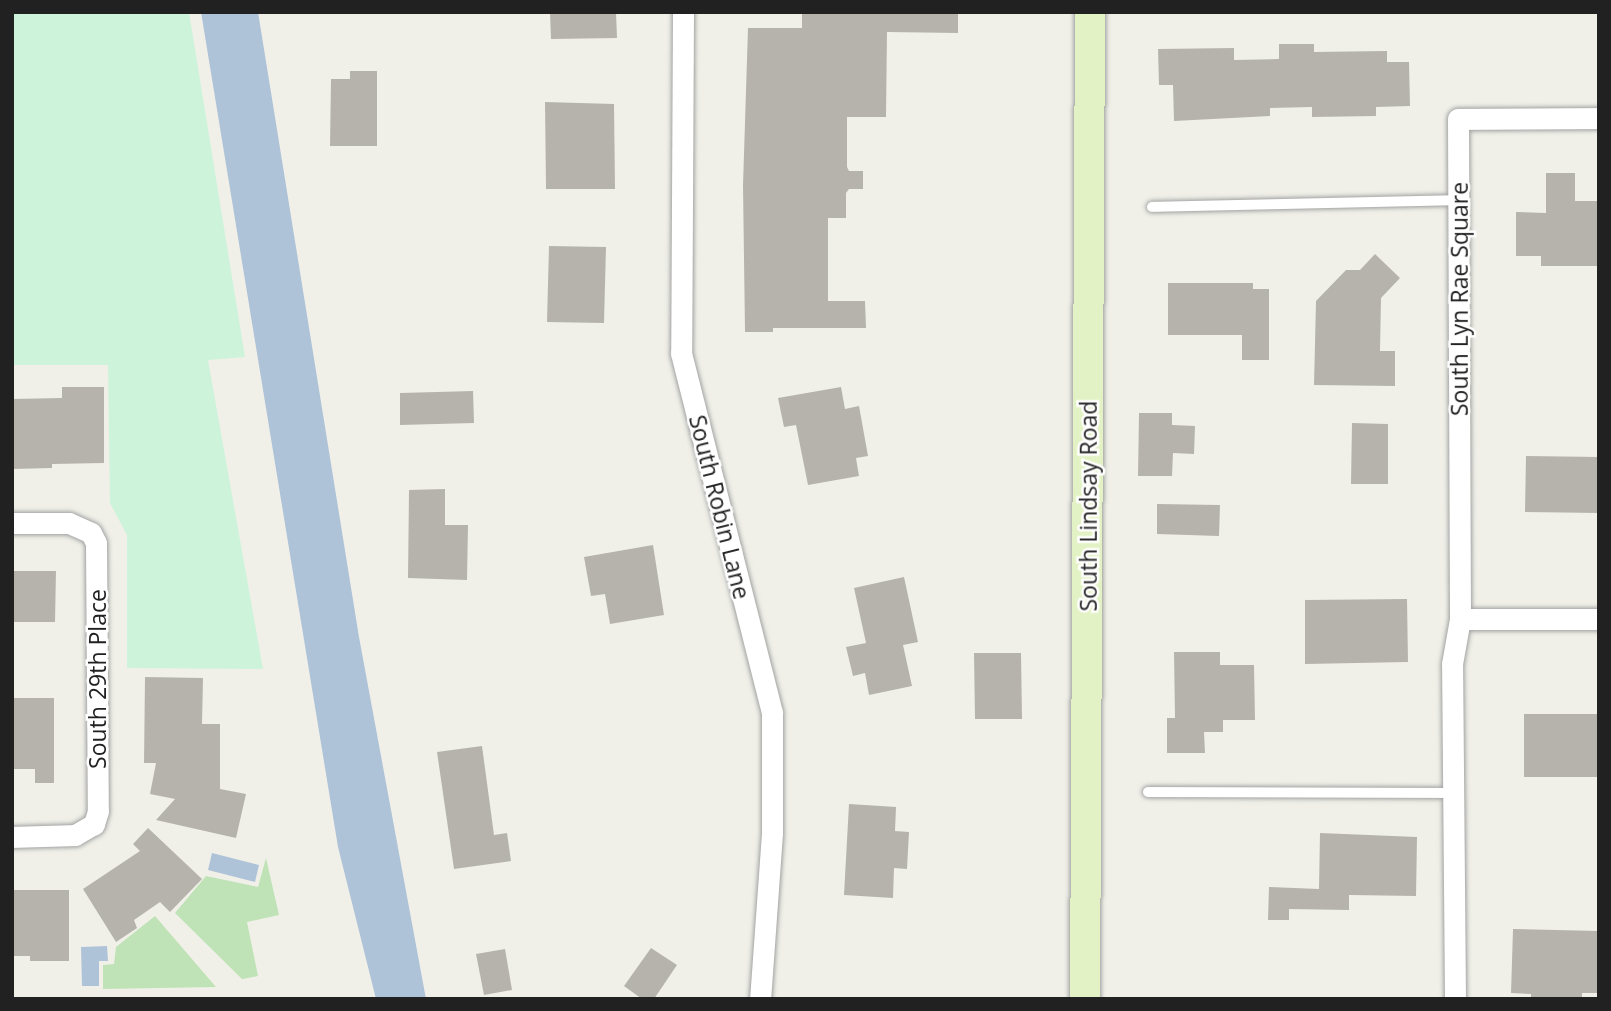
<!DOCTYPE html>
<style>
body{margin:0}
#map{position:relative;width:1611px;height:1011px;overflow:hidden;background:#f0f0e9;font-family:"Open Sans",sans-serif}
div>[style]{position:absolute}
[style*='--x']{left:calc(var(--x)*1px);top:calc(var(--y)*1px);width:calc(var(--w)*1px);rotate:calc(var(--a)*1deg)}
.grass>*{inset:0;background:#bfe3b6}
.park>*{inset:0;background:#cdf3db}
.water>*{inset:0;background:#afc3d8}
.building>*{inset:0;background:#b5b3ac}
.roads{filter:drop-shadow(0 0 2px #a2a2a2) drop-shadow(0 0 2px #a2a2a2)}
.lane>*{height:10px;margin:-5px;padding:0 5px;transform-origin:5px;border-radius:5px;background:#fff}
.street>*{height:21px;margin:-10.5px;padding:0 10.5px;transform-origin:10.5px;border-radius:10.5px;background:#fff}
.secondary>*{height:30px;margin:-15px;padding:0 15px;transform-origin:15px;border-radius:15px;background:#e3f2c5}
span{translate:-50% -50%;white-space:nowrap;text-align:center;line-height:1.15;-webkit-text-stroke:5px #fff;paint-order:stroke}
.street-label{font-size:23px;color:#212121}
.frame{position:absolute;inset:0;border:14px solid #212121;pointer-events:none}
</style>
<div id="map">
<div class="grass">
<div style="clip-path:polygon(266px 858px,279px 915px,247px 922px,258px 976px,242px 979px,175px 913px,206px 876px,258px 887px)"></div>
<div style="clip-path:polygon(155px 916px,216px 987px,103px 989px,103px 965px,114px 964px,116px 947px)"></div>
</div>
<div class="park">
<div style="clip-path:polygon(12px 12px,189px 12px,245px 357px,208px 360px,263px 669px,127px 668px,127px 535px,110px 503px,108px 365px,12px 365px)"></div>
</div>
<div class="water">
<div style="clip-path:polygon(201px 12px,258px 12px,359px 637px,426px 999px,376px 999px,338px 847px)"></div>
<div style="clip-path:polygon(212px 853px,259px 865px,255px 882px,208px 870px)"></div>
<div style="clip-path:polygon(107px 946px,108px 961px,99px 961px,99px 986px,82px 986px,81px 947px)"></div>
</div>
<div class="building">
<div style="clip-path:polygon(550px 12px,616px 12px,617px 38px,551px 39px)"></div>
<div style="clip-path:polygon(802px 12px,958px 12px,958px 33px,887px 32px,886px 117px,847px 117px,847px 167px,849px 171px,863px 171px,863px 189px,849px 189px,846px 193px,846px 218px,828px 218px,828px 301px,865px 301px,866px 328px,773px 328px,773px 332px,745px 332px,743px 185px,748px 28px,802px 28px)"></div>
<div style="clip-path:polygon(1279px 44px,1314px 44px,1314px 52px,1387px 51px,1387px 62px,1409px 62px,1410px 106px,1376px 107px,1376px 116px,1312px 117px,1312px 107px,1270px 108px,1270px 116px,1174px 121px,1173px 85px,1159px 85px,1158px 49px,1234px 48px,1234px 60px,1279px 59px)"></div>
<div style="clip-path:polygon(350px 71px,377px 71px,377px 146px,330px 146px,331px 79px,350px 79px)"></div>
<div style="clip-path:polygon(545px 102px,614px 104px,615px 189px,546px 189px)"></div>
<div style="clip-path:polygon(1546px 173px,1575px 173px,1575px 201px,1599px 201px,1599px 266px,1541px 266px,1541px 256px,1516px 256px,1516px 212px,1546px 213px)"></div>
<div style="clip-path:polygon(549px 246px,606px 247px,604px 323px,547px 322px)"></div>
<div style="clip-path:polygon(1375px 254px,1400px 278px,1381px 298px,1380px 351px,1395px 351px,1395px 386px,1314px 385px,1316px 301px,1346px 270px,1360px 270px)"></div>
<div style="clip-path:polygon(1168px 283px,1253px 283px,1253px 289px,1269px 289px,1269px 360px,1242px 360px,1242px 335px,1168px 335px)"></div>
<div style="clip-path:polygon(62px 387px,104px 387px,104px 463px,52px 464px,52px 468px,12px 469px,12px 399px,62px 398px)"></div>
<div style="clip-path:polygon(841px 387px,845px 409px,859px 406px,868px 456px,856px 458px,859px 476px,808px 485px,796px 425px,784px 427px,778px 398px)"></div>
<div style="clip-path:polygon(473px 391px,474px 423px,400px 425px,400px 393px)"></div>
<div style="clip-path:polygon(1139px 413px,1172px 413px,1172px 425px,1195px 426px,1194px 454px,1173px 453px,1172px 476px,1138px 476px)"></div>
<div style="clip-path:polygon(1352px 423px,1388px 424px,1388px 484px,1351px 484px)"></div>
<div style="clip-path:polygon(1526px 456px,1599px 457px,1599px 513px,1525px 512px)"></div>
<div style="clip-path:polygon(445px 489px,445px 525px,468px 525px,467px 580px,408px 578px,409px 490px)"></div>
<div style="clip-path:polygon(1157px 504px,1220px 505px,1219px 536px,1157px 534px)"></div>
<div style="clip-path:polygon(653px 545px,664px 615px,610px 624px,605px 594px,591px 596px,584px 557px)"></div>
<div style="clip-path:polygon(12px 571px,56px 571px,55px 622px,12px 622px)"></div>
<div style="clip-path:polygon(904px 577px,918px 642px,903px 645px,912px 686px,869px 695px,865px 673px,853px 676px,846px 647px,866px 643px,854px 588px)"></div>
<div style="clip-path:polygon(1407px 599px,1408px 662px,1305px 664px,1305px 600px)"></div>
<div style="clip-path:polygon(1174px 652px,1220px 652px,1220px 665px,1254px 665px,1255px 720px,1223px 720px,1223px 732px,1204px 732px,1205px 753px,1167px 753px,1167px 718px,1175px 718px)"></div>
<div style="clip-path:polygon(974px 653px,1021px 653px,1022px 719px,975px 719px)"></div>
<div style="clip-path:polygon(145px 677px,203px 678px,202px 724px,220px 724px,220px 789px,246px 794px,236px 838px,156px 820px,175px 799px,150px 794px,156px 763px,144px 763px)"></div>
<div style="clip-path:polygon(12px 698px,54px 698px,54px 783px,35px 783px,35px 769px,12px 769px)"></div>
<div style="clip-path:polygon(1524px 714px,1599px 714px,1599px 777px,1524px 777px)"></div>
<div style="clip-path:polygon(482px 746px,494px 835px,507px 833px,511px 861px,454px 869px,437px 752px)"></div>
<div style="clip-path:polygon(849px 804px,896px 807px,895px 831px,909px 832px,907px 869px,894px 868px,893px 898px,844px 895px)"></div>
<div style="clip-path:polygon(148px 828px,202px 879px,170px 912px,160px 902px,134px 920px,137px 928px,116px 942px,83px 889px,140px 851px,133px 844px)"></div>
<div style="clip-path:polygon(1320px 833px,1417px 837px,1416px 896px,1349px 895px,1349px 910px,1289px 909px,1289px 920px,1268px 920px,1269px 887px,1319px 889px)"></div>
<div style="clip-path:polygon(12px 890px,69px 890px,69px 961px,30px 961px,30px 956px,12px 956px)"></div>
<div style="clip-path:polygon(1513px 929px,1599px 931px,1599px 993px,1582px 993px,1582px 999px,1531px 999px,1531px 994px,1511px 993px)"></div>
<div style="clip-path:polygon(651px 948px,677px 965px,654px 999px,642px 999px,624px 986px)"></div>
<div style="clip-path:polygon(505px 949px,512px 990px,484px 995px,476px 954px)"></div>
</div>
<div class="roads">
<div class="lane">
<div style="--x:1152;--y:207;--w:307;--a:-1.3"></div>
<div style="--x:1148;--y:792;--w:305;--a:0.2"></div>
</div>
<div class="street">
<div style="--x:683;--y:12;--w:341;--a:90.3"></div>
<div style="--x:681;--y:353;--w:370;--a:75.8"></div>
<div style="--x:772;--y:712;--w:121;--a:90"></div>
<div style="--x:772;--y:833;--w:166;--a:94.1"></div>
<div style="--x:1599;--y:118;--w:141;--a:179.6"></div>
<div style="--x:1458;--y:119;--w:500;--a:89.77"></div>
<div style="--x:1460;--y:619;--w:139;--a:0"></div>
<div style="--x:12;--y:523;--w:57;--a:0"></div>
<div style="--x:69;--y:523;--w:24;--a:24"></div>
<div style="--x:91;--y:533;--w:11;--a:63"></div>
<div style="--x:96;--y:543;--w:268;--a:89.6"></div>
<div style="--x:98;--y:811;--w:14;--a:107"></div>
<div style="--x:94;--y:824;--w:22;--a:150"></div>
<div style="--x:75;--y:835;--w:63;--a:178.2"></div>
<div style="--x:1455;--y:999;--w:335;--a:-90.5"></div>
<div style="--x:1452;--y:664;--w:46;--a:-79.9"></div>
</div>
<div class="secondary">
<div style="--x:1085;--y:999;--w:987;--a:-89.71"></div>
</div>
</div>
<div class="street-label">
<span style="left:1459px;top:299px;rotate:-90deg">South Lyn Rae Square</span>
<span style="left:1088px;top:506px;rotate:-90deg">South Lindsay Road</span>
<span style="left:720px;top:507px;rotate:76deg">South Robin Lane</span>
<span style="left:97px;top:679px;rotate:-90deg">South 29th Place</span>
</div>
<div class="frame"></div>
</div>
